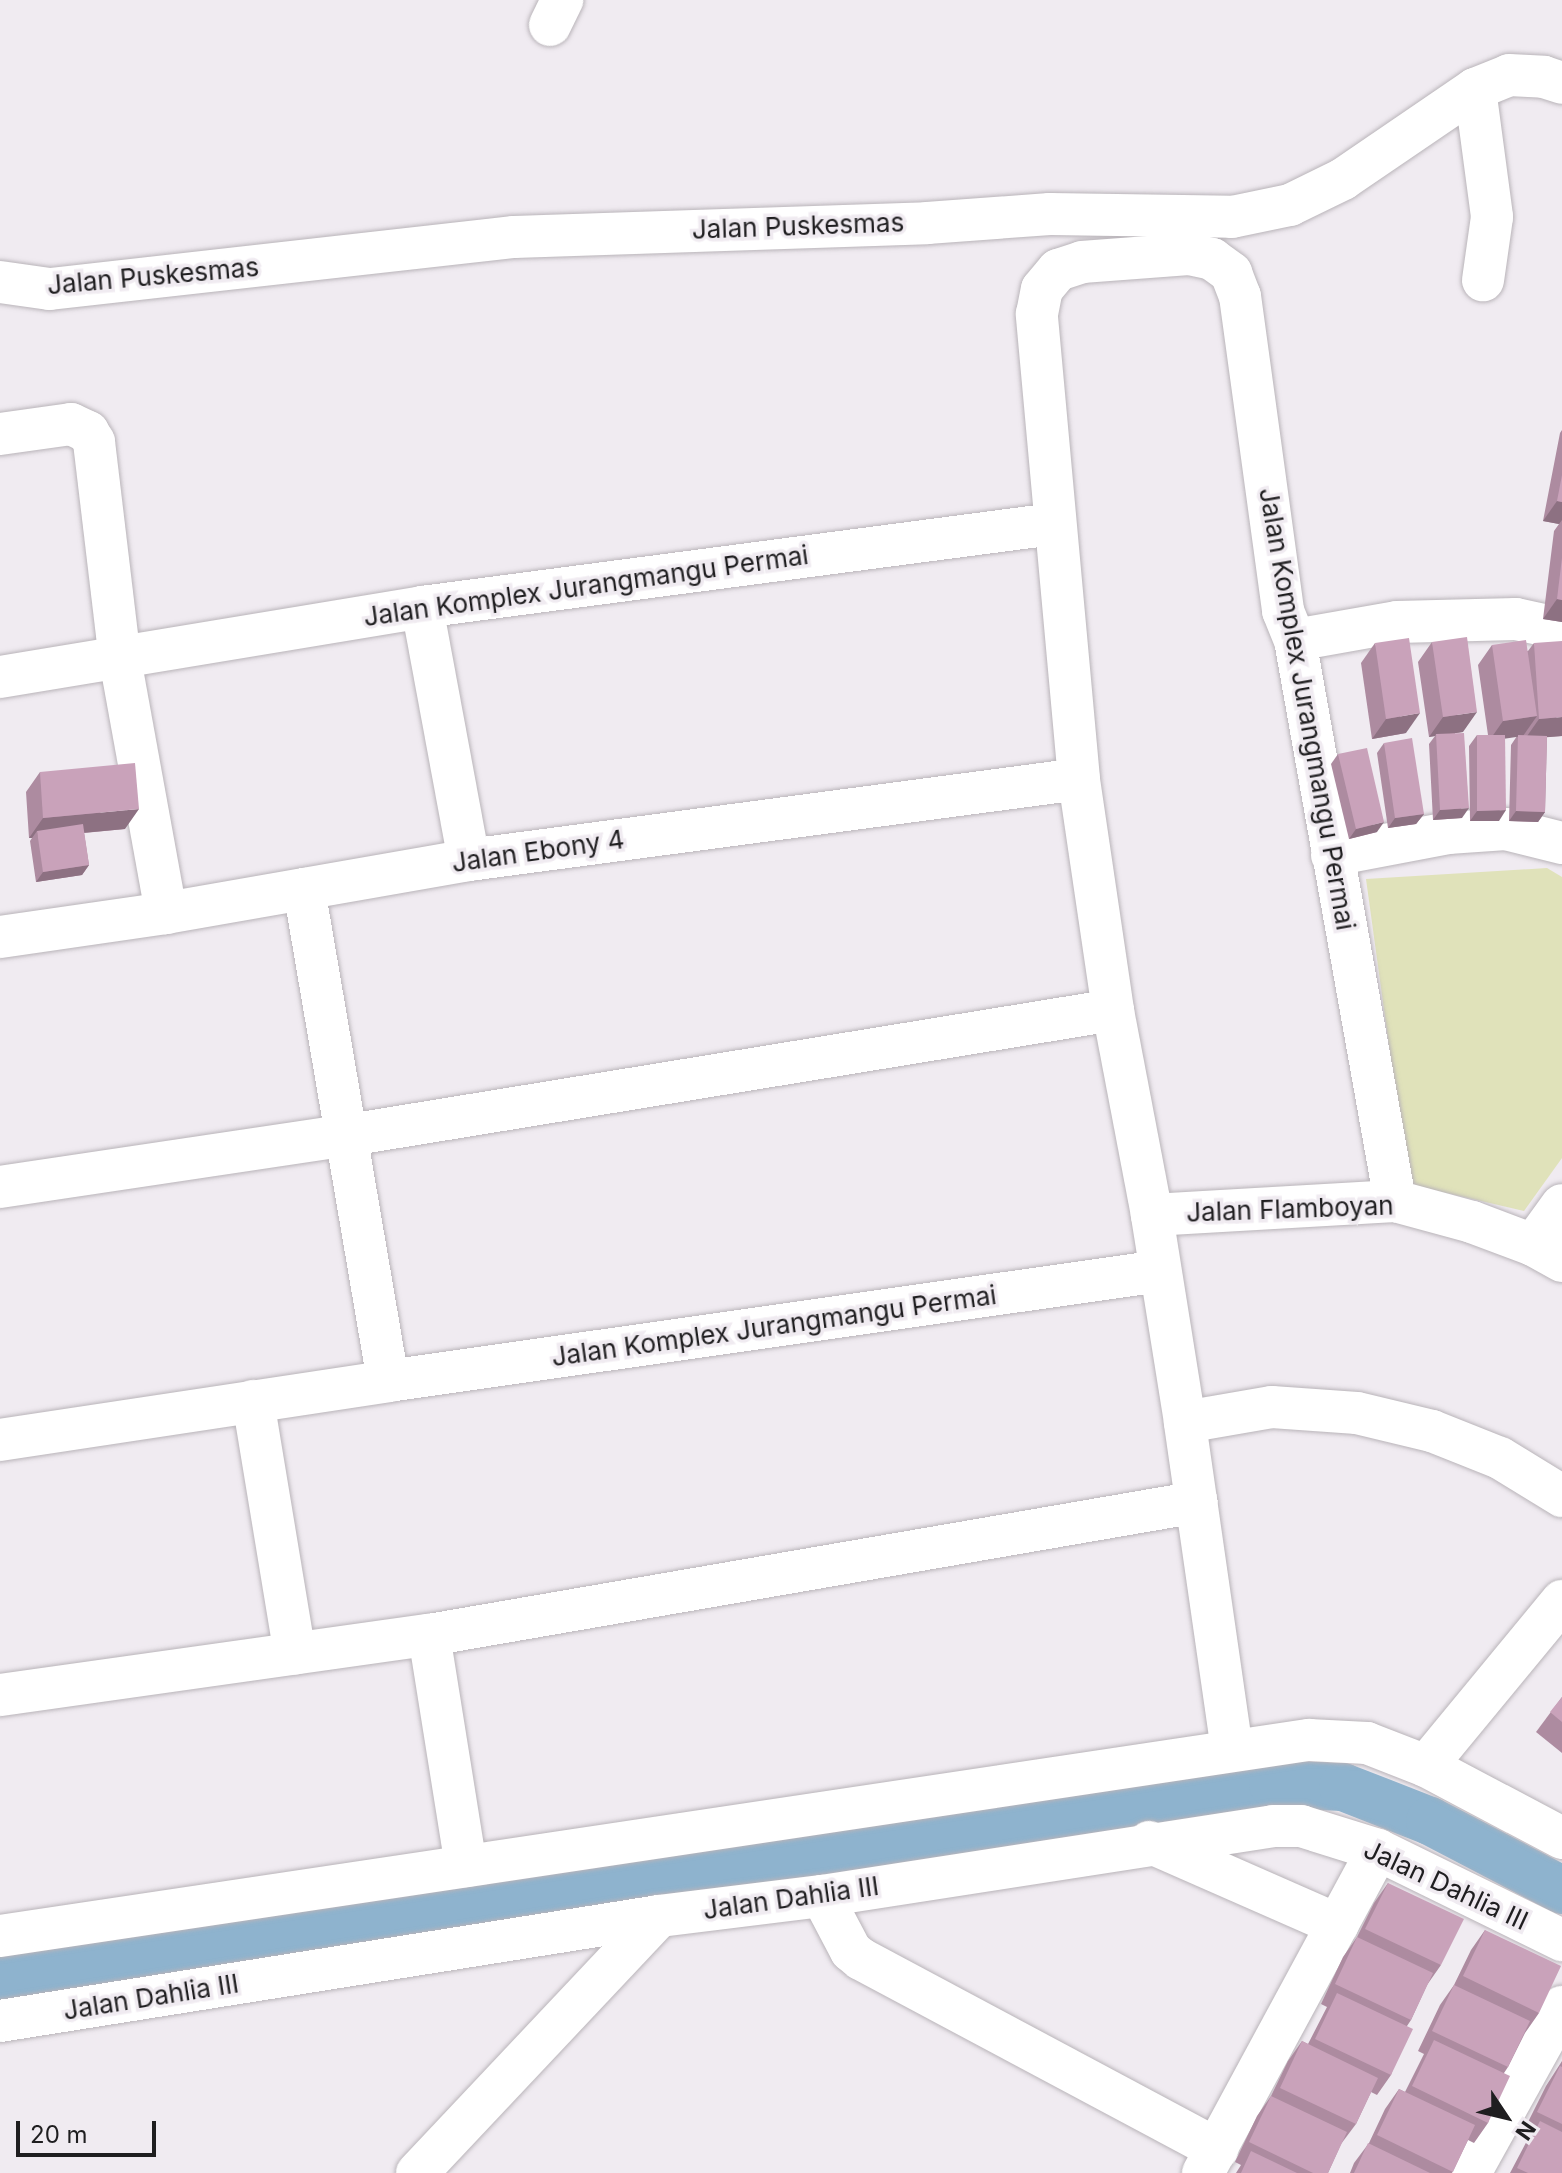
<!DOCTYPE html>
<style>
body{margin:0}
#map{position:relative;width:1562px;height:2173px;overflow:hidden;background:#f0ebf1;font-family:Inter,sans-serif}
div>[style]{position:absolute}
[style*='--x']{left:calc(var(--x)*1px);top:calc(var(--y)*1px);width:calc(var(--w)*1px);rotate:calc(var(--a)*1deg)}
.green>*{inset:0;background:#e0e2ba}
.canal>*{height:48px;margin:-24px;padding:0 24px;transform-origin:24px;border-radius:24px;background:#8eb3ce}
.roads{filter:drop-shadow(0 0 2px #b9b4b9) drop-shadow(0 0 2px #b9b4b9)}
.minor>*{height:42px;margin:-21px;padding:0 21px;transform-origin:21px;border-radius:21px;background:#fff}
.wall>*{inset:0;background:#ad8ba0}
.shaded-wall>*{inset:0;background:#8d7182}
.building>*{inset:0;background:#c9a2ba}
span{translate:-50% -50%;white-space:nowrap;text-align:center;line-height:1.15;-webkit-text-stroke:7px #f0ebf1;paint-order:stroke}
.street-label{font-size:26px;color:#1f1e20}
.north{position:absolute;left:1466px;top:2077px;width:80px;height:80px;-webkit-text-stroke:6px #f0ebf1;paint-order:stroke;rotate:125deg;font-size:22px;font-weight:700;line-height:32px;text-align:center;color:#1f1e20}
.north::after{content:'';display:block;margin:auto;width:28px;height:36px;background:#1f1e20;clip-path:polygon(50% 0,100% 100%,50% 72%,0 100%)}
.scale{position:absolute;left:16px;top:2121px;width:140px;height:36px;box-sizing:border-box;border:4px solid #1f1e20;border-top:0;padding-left:10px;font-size:24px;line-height:28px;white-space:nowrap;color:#1f1e20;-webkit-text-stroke:6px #f0ebf1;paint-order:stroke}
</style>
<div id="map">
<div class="green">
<div style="clip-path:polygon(1547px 868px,1562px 877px,1562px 1158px,1524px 1211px,1408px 1184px,1366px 879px)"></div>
</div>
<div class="canal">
<div style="--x:0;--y:1981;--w:1288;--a:-8.8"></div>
<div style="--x:1273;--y:1784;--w:70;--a:2.5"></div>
<div style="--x:1343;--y:1787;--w:93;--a:21.3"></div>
<div style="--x:1430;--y:1821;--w:149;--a:27.6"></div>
</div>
<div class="roads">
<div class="minor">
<div style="--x:550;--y:25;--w:28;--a:-64"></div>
<div style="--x:1475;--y:89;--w:129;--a:82.4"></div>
<div style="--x:1492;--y:217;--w:64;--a:98.1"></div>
<div style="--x:0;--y:282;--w:50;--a:8"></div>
<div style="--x:50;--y:289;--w:467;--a:-6.4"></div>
<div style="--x:514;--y:237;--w:413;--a:-1.9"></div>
<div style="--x:927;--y:223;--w:123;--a:-4.2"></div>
<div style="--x:1050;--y:214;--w:182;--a:0.9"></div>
<div style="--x:1232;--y:217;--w:59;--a:-11.7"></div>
<div style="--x:1290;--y:205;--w:59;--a:-26.1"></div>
<div style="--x:1343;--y:179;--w:160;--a:-34.3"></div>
<div style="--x:1475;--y:89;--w:37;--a:-22"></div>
<div style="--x:1509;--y:75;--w:35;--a:3"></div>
<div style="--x:1544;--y:77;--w:19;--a:18"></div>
<div style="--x:0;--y:434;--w:72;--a:-8"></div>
<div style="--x:71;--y:424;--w:19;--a:25"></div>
<div style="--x:88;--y:432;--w:12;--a:59"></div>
<div style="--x:94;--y:442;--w:219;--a:83.2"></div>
<div style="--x:120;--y:659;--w:258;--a:79.7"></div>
<div style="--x:422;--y:607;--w:257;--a:79.5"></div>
<div style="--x:1295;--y:640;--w:104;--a:-10"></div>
<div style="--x:1397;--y:622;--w:119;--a:-1.4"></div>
<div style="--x:1516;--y:619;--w:47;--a:12.3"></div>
<div style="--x:0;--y:677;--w:428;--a:-9.4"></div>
<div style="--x:422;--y:607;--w:636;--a:-7.49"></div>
<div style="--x:1332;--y:855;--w:118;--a:-10.7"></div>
<div style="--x:1448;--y:833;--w:58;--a:-3.9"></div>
<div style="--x:1506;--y:829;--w:58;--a:14"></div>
<div style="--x:304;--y:889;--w:499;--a:80.3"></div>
<div style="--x:0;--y:937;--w:168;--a:-8.2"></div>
<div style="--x:166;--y:913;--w:308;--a:-9.9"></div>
<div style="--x:469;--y:860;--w:615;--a:-7.56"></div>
<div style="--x:0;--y:1187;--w:353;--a:-8.5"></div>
<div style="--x:349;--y:1135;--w:774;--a:-9.29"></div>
<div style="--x:1152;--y:1215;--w:243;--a:-3.3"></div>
<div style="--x:1395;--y:1201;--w:80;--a:15.3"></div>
<div style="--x:1472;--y:1222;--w:65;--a:20.7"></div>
<div style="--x:1533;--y:1245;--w:33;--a:29"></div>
<div style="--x:1533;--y:1245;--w:49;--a:-54.1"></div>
<div style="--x:253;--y:1401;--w:256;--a:80.6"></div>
<div style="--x:1185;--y:1422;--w:88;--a:-9.8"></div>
<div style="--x:1272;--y:1407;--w:85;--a:4"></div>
<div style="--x:1357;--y:1413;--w:77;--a:13.5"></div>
<div style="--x:1432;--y:1431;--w:73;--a:21.7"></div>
<div style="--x:1500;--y:1458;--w:73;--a:31.5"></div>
<div style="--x:0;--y:1440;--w:392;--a:-8.6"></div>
<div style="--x:388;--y:1381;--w:780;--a:-8.11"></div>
<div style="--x:429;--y:1635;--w:234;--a:80.9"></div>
<div style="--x:0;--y:1695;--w:433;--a:-8"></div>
<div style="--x:429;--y:1635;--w:779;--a:-9.82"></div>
<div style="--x:1232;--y:1750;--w:331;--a:-98.2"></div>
<div style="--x:1185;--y:1422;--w:210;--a:-99.1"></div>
<div style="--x:1152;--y:1215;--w:209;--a:-100.8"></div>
<div style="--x:1113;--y:1010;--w:233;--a:-98.4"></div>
<div style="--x:1079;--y:779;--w:467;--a:-95.2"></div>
<div style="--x:1037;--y:314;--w:25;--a:-79"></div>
<div style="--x:1042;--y:289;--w:25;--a:-50"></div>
<div style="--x:1058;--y:270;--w:25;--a:-18"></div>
<div style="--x:1082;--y:262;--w:107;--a:-4.3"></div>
<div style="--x:1189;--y:254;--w:24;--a:12"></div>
<div style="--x:1212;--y:259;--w:24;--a:36"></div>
<div style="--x:1231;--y:273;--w:25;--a:69"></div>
<div style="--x:1240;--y:296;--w:318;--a:82.2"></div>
<div style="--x:1283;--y:611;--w:31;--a:68"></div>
<div style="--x:1295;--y:640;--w:570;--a:79.89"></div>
<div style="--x:1426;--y:1766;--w:214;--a:-50.5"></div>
<div style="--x:1149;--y:1842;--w:206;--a:23.7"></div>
<div style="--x:822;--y:1896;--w:62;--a:62.2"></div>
<div style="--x:851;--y:1951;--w:13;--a:39"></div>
<div style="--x:861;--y:1959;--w:404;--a:28.1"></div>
<div style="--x:0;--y:1936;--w:1324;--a:-8.52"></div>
<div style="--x:1309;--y:1740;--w:58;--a:3"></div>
<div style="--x:1367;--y:1743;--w:63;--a:21.3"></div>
<div style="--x:1426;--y:1766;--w:154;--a:27.9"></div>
<div style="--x:0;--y:2021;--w:667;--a:-9.05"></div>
<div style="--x:659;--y:1916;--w:164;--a:-7"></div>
<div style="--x:822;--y:1896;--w:456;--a:-8.8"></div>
<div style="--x:1273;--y:1826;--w:28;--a:0"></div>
<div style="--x:1301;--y:1826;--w:81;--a:17.3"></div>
<div style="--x:1378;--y:1850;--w:205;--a:26.1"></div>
<div style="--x:417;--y:2173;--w:353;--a:-46.7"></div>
<div style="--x:1203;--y:2173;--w:367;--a:-61.6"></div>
<div style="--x:1470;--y:2173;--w:190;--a:-61"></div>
</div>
</div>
<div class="wall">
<div style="clip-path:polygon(1562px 430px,1562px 622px,1543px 619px,1554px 531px,1559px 524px,1543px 521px,1560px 433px)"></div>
<div style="clip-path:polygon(1432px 642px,1463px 732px,1455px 733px,1462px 818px,1433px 820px,1429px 744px,1435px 736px,1429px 737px,1418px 662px)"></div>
<div style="clip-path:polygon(1375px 643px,1406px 733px,1372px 739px,1361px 663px)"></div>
<div style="clip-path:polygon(1534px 643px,1562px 736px,1547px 737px,1545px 812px,1538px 822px,1509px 821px,1511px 745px,1517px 736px,1505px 738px,1499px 821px,1470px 821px,1469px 746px,1477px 735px,1488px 735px,1478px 665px,1492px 645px,1528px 651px)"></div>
<div style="clip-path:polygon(1384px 743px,1424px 814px,1416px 824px,1388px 828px,1377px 753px)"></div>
<div style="clip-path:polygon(1338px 754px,1377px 832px,1349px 839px,1331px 764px)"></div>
<div style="clip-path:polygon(40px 772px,125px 829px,84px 833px,89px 865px,82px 875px,36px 882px,30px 841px,32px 838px,29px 838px,26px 792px)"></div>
<div style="clip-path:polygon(1562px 1697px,1562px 1753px,1536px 1732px)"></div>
<div style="clip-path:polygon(1388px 1883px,1441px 1965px,1427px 1985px,1411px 2020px,1407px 2026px,1391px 2075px,1377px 2095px,1371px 2092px,1356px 2124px,1341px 2144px,1328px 2173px,1236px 2173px,1241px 2165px,1235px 2162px,1257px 2116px,1271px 2096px,1288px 2061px,1302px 2041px,1308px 2044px,1327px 2007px,1321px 2004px,1343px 1957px,1357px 1937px,1374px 1903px)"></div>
<div style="clip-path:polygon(1485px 1930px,1539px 2013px,1525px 2033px,1508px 2067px,1504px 2073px,1488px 2123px,1474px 2143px,1468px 2140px,1452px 2173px,1350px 2173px,1354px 2163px,1369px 2143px,1385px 2109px,1399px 2089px,1405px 2092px,1424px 2054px,1418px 2051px,1440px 2005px,1454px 1985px,1471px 1950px)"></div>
<div style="clip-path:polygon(1562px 2061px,1562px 2173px,1503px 2173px,1510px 2173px,1530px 2135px,1523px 2132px,1546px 2086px)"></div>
</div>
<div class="shaded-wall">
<div style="clip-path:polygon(1557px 501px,1562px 502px,1562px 520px,1559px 524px,1543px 521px)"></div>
<div style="clip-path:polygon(1557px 599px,1562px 600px,1562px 622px,1543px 619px)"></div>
<div style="clip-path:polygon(1477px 712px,1463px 732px,1436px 736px,1436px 734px,1435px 736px,1429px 737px,1443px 717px)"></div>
<div style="clip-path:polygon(1420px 713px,1406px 733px,1372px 739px,1386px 719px)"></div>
<div style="clip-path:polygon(1537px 716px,1523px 736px,1489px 741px,1503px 721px)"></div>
<div style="clip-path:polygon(1562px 717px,1562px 736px,1525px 739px,1539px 719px)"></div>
<div style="clip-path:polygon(1469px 808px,1462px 818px,1433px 820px,1440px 810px)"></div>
<div style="clip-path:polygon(139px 809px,125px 829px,38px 837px,37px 831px,32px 838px,29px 838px,43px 818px)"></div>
<div style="clip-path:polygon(1506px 810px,1499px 821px,1470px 821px,1477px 811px)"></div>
<div style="clip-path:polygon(1516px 811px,1545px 812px,1538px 822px,1509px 821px)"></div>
<div style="clip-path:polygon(1424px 814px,1416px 824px,1388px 828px,1395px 818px)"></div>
<div style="clip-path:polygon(1384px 822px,1377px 832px,1349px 839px,1356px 829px)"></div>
<div style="clip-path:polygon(89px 865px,82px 875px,36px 882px,43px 872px)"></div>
</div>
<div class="building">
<div style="clip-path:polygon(1562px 475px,1562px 502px,1557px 501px)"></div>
<div style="clip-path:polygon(1562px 558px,1562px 600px,1557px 599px)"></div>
<div style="clip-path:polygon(1467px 637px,1477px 712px,1443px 717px,1432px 642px)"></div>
<div style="clip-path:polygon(1409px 638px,1420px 713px,1386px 719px,1375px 643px)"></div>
<div style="clip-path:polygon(1526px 640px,1537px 716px,1503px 721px,1492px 645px)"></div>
<div style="clip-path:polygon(1562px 641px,1562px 717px,1539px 719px,1534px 643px)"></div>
<div style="clip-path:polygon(1464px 733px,1469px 808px,1440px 810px,1436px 734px)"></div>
<div style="clip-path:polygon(1477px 735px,1505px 735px,1506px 810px,1477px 811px)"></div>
<div style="clip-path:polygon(1518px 735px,1547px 736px,1545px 812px,1516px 811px)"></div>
<div style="clip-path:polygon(1412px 738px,1424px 814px,1395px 818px,1384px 743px)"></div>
<div style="clip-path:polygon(1367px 748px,1384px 822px,1356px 829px,1338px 754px)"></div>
<div style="clip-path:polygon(135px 763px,139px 809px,43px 818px,40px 772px)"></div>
<div style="clip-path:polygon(83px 824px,89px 865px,43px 872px,37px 831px)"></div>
<div style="clip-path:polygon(1562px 1697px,1562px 1722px,1550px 1712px)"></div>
<div style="clip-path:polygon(1388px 1883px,1464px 1919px,1441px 1965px,1365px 1929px)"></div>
<div style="clip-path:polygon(1485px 1930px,1561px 1966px,1539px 2013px,1463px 1976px)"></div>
<div style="clip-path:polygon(1357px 1937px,1433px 1973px,1411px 2020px,1335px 1984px)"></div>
<div style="clip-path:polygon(1454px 1985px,1530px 2021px,1508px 2067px,1432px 2031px)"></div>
<div style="clip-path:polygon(1337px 1993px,1413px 2029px,1391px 2075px,1315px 2039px)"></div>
<div style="clip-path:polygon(1434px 2040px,1510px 2076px,1488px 2123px,1412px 2086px)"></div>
<div style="clip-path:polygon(1302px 2041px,1378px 2078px,1356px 2124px,1280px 2088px)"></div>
<div style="clip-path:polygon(1560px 2066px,1562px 2067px,1562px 2124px,1537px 2112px)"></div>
<div style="clip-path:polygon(1399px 2089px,1475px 2125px,1453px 2172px,1377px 2135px)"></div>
<div style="clip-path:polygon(1271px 2096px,1347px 2132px,1328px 2173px,1313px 2173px,1249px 2142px)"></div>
<div style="clip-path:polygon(1540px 2121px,1562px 2132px,1562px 2173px,1528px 2173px,1517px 2168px)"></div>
<div style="clip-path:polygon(1368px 2143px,1430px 2173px,1354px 2173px)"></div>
<div style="clip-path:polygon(1251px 2151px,1297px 2173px,1241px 2173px)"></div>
</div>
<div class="street-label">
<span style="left:798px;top:226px;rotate:-2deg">Jalan Puskesmas</span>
<span style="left:153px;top:276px;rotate:-5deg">Jalan Puskesmas</span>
<span style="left:586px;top:586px;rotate:-8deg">Jalan Komplex Jurangmangu Permai</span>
<span style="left:1307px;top:709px;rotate:80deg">Jalan Komplex Jurangmangu Permai</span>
<span style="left:538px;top:851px;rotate:-8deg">Jalan Ebony 4</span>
<span style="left:1290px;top:1209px;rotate:-2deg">Jalan Flamboyan</span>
<span style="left:774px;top:1326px;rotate:-8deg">Jalan Komplex Jurangmangu Permai</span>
<span style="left:1446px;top:1885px;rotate:25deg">Jalan Dahlia III</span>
<span style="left:791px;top:1898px;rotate:-8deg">Jalan Dahlia III</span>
<span style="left:151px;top:1997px;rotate:-9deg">Jalan Dahlia III</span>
</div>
<div class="north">N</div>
<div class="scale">20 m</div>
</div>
